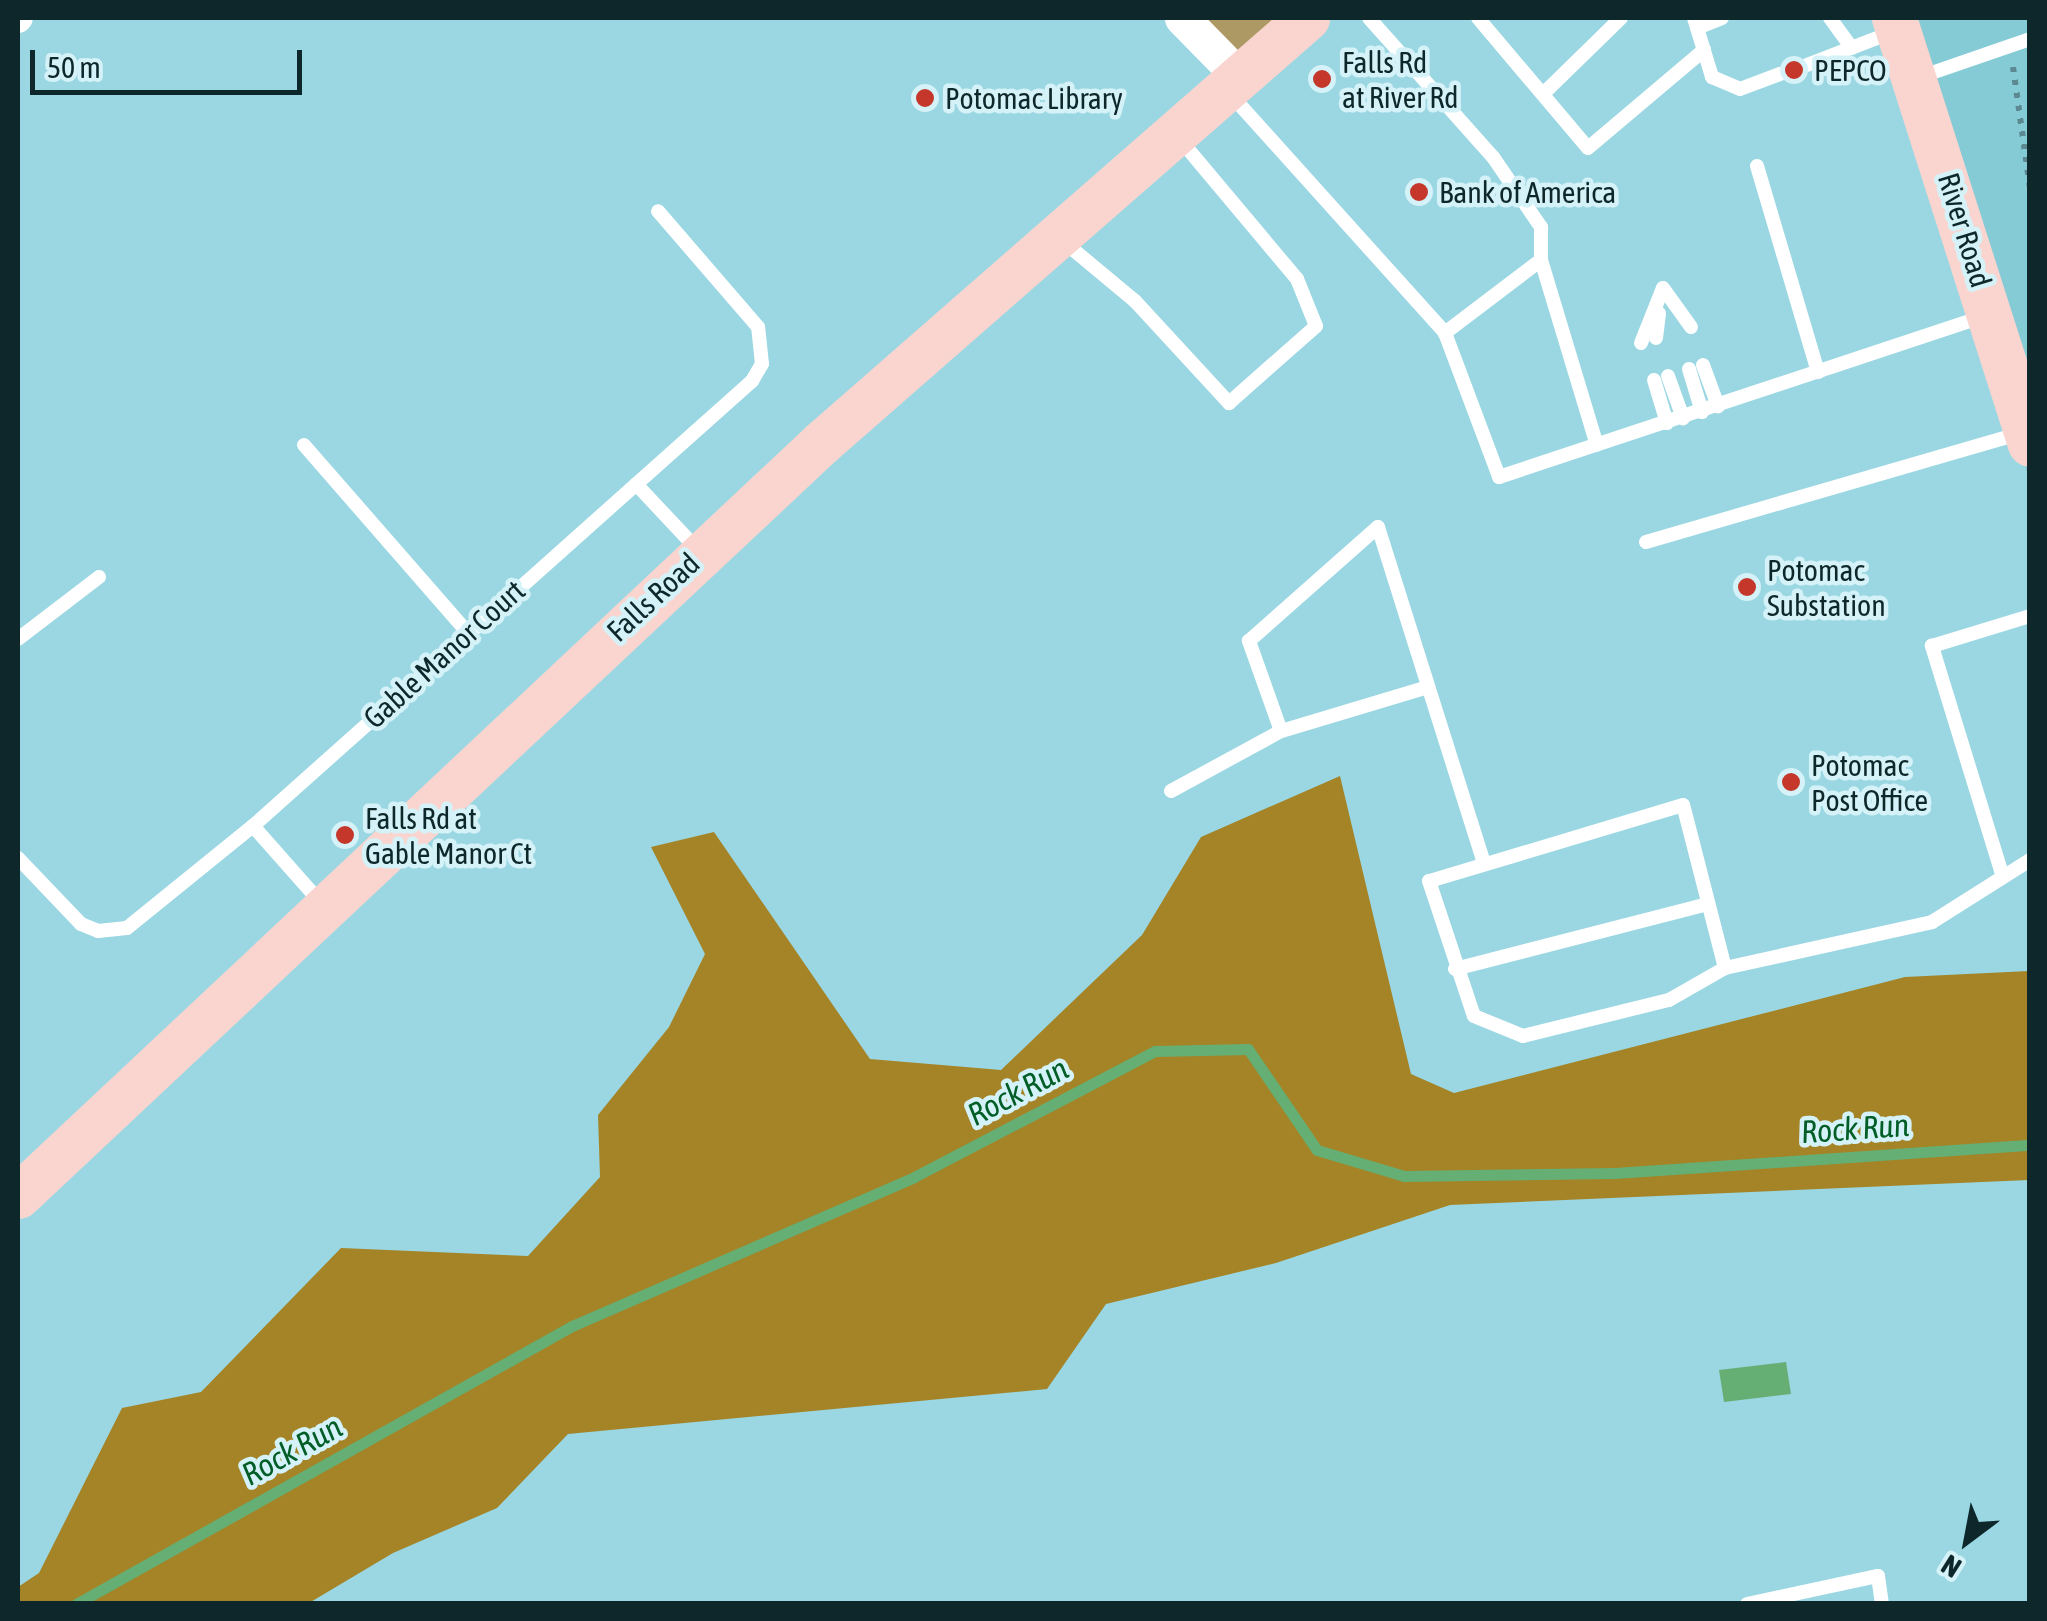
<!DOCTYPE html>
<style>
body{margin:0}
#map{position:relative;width:2047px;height:1621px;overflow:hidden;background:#9ad7e2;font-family:"Asap Condensed",sans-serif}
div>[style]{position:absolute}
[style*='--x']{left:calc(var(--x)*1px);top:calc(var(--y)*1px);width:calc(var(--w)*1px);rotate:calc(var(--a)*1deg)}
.built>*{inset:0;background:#84cbd6}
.green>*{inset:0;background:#ad9964}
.forest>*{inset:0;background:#a48427}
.water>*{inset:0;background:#65af74}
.stream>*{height:11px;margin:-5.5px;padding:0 5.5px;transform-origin:5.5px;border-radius:5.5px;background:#65af74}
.path>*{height:6px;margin-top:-3px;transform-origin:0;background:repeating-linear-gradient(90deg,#5c8991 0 5px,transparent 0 13px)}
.service>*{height:14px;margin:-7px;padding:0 7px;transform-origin:7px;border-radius:7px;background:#fff}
.minor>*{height:28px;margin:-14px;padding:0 14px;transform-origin:14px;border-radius:14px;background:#fff}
.tertiary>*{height:35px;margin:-17.5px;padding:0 17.5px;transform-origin:17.5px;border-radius:17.5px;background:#fff}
.primary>*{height:45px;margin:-22.5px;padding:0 22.5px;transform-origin:22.5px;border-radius:22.5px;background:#fad5cf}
.dots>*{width:28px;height:28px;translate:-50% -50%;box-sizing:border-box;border:5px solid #d4f2f7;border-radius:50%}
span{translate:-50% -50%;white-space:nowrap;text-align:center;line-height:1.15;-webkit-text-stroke:9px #d4f2f7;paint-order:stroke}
.poi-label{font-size:30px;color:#0e272b}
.left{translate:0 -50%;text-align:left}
.street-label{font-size:30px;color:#0e272b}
.water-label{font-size:32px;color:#035d27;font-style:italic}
.frame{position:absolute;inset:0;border:20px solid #0e272b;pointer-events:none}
.north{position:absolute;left:1917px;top:1491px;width:100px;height:100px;-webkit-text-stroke:8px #d4f2f7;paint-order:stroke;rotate:212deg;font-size:28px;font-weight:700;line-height:40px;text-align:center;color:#0e272b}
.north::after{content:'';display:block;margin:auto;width:35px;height:45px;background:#0e272b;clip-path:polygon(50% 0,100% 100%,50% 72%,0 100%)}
.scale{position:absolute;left:30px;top:50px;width:272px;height:45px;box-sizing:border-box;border:5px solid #0e272b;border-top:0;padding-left:12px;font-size:30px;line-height:35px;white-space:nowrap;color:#0e272b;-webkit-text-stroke:8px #d4f2f7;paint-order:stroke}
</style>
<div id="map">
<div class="built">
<div style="clip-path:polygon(1884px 18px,2029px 18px,2029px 479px,1889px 33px)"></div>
</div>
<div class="green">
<div style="clip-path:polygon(1182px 18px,1307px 18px,1241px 78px)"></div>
</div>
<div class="forest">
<div style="clip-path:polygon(1340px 776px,1411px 1074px,1454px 1093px,1905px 977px,2029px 971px,2029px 1180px,1450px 1205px,1276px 1263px,1106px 1304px,1047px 1389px,568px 1434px,497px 1508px,393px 1553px,309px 1603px,18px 1603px,18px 1587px,39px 1573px,122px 1408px,201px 1392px,341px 1248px,528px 1256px,600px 1177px,598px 1115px,669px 1027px,705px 954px,651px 847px,714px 832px,870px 1059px,1001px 1070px,1142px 935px,1201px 837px)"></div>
</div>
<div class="water">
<div style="clip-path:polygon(1786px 1362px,1791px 1394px,1724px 1402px,1719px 1370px)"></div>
</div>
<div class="stream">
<div style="--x:76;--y:1604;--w:569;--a:-29.27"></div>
<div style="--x:572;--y:1326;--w:373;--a:-23.5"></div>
<div style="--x:914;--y:1177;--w:272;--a:-27.6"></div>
<div style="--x:1155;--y:1051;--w:93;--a:-1.2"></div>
<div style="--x:1248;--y:1049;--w:122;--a:55.7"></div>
<div style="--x:1317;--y:1150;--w:91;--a:16.6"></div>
<div style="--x:1404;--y:1176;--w:211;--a:-0.8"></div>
<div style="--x:1615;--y:1173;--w:416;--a:-3.9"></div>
</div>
<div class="path">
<div style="--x:2013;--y:67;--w:122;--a:82"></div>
</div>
<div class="service">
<div style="--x:1369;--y:18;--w:186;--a:48.3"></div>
<div style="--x:1493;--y:157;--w:85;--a:55.6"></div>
<div style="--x:1541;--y:227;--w:33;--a:90"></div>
<div style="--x:1541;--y:260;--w:121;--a:142.8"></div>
<div style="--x:1478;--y:18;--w:170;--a:49.8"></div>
<div style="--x:1588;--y:148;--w:152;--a:-40.2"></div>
<div style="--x:1694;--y:18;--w:62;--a:73"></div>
<div style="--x:1712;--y:77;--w:30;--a:23"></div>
<div style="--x:1740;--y:89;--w:43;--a:-20.6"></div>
<div style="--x:1830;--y:18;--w:37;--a:54"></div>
<div style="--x:1697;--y:28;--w:27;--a:-22"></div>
<div style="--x:1807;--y:65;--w:89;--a:-21.1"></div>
<div style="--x:1917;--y:78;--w:120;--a:-19"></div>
<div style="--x:1543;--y:94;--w:109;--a:-44.3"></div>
<div style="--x:1231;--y:95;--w:320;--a:48"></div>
<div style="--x:1445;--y:333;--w:154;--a:69.4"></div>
<div style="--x:1499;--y:477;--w:509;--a:-18.33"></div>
<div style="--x:1757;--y:166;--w:215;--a:73.5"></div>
<div style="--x:1064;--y:242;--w:92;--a:39.7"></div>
<div style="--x:1135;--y:301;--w:139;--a:47.3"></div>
<div style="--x:1229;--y:403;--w:116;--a:-41.5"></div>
<div style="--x:1316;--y:326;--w:51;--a:-112"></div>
<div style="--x:1297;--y:279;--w:185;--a:-130"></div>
<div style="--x:1541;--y:260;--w:193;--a:73.2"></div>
<div style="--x:1663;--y:288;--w:48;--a:54.3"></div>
<div style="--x:1656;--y:338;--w:25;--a:-83"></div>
<div style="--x:1641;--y:343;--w:59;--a:-68.2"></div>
<div style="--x:1703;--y:365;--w:44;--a:69.9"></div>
<div style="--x:1689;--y:369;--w:45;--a:73.2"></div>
<div style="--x:1668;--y:376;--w:45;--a:70.3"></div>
<div style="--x:1654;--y:380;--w:45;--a:73.2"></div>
<div style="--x:304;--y:445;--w:248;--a:48.9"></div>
<div style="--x:636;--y:484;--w:89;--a:46.8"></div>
<div style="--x:1646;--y:542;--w:390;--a:-16.2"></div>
<div style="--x:18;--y:639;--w:102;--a:-37.4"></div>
<div style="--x:1428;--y:687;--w:153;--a:163.3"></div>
<div style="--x:1281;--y:731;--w:96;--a:-109.6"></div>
<div style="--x:1249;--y:641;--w:172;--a:-41.5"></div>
<div style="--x:1378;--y:527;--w:353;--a:72.5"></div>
<div style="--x:1171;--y:791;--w:125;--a:-28.6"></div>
<div style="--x:253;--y:826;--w:104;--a:48.5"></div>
<div style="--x:18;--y:858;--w:91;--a:46.3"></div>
<div style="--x:81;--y:924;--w:18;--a:22"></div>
<div style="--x:98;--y:931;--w:29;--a:-6"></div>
<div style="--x:127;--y:928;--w:162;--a:-39"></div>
<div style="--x:253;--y:826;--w:669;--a:-41.73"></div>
<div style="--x:752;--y:381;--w:20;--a:-60"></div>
<div style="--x:762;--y:364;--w:37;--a:-96"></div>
<div style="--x:758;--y:327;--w:153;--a:-130.8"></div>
<div style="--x:2002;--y:874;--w:239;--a:-107.1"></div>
<div style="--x:1932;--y:646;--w:102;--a:-17"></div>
<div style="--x:1725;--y:968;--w:168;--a:-104.4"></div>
<div style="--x:1683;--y:805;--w:265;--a:163.3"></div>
<div style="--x:1429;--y:881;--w:142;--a:71.6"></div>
<div style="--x:1474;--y:1016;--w:53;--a:22.2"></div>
<div style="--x:1523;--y:1036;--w:150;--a:-13.9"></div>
<div style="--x:1669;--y:1000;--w:64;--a:-29.7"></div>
<div style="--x:1725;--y:968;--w:212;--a:-12.5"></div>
<div style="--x:1932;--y:922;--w:116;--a:-32.3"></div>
<div style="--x:1455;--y:969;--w:261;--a:-14.4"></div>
<div style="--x:1747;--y:1604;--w:134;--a:-12.1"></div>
<div style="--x:1878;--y:1576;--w:28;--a:82"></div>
</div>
<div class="minor">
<div style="--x:18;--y:19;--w:1;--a:-45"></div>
</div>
<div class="tertiary">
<div style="--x:1182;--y:18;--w:84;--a:45.5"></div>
</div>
<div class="primary">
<div style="--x:1894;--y:18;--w:447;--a:72.3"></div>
<div style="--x:18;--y:1196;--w:1101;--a:-43.16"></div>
<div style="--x:821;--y:443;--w:646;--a:-41.17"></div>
</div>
<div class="dots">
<div style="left:1794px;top:70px;background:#c4372a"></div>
<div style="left:1322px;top:79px;background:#c4372a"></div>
<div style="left:925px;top:98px;background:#c4372a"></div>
<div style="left:1419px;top:192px;background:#c4372a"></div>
<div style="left:1747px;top:587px;background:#c4372a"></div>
<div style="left:1791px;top:782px;background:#c4372a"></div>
<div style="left:345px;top:835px;background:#c4372a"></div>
</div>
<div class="poi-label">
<span class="left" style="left:1342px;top:79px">Falls Rd<br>at River Rd</span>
<span class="left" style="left:1814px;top:70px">PEPCO</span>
<span class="left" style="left:945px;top:98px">Potomac Library</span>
<span class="left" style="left:1439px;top:192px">Bank of America</span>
<span class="left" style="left:1767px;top:587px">Potomac<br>Substation</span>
<span class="left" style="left:1811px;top:782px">Potomac<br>Post Office</span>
<span class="left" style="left:365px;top:835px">Falls Rd at<br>Gable Manor Ct</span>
</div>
<div class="street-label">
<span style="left:1965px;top:230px;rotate:73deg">River Road</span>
<span style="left:653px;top:597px;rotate:-43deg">Falls Road</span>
<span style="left:444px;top:654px;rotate:-42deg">Gable Manor Court</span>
</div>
<div class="water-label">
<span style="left:1018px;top:1092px;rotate:-28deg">Rock Run</span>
<span style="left:1855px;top:1129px;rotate:-4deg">Rock Run</span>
<span style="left:292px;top:1451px;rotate:-29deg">Rock Run</span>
</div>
<div class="frame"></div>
<div class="north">N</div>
<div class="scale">50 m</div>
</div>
